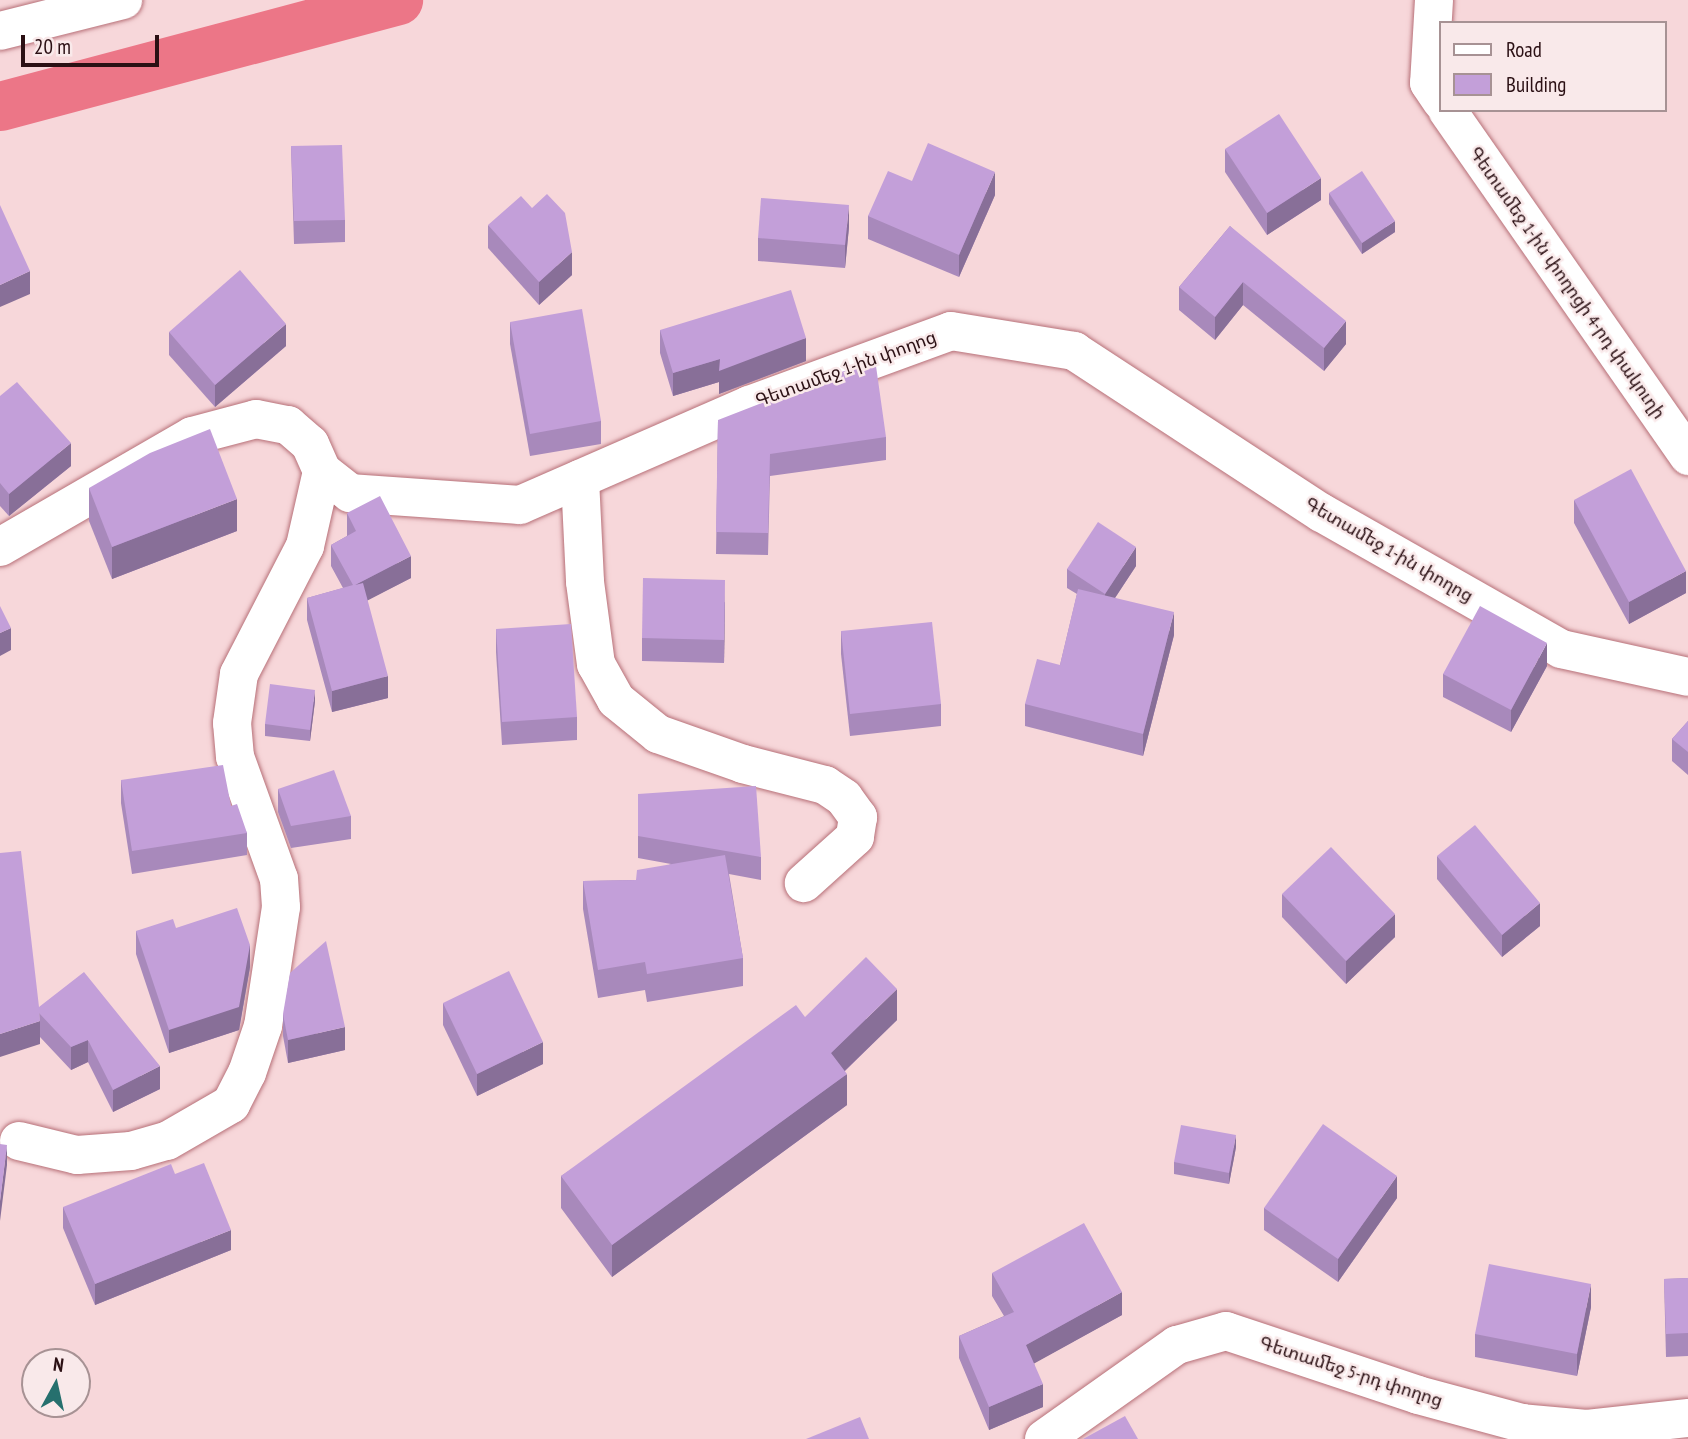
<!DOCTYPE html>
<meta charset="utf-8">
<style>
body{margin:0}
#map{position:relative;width:1688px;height:1439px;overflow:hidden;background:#f7d7da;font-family:"PT Sans Narrow","Noto Sans Armenian",sans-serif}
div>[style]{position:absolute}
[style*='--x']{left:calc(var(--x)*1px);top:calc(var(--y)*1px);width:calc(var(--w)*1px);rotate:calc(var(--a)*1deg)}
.canal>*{height:49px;margin:-24.5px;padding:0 24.5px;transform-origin:24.5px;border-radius:24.5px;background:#ec7687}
.roads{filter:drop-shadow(0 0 2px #b77078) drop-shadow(0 0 2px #b77078)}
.street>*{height:38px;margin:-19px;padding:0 19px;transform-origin:19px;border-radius:19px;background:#fff}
.secondary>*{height:38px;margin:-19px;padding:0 19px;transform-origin:19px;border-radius:19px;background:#fff}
.wall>*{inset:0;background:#a889bb}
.shaded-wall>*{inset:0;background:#886f98}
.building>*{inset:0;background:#c39fd9}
span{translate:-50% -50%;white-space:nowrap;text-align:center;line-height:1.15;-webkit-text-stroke:5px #f9e9ea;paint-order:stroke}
.street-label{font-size:18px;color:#2b1014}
.legend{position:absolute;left:1439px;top:21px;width:228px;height:91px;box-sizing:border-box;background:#f9e9ea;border:2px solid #a79294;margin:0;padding:9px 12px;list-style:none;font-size:21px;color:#2b1014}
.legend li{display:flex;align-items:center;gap:14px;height:35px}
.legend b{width:35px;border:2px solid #a79294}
.north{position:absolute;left:21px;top:1348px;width:70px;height:70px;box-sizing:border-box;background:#f9e9ea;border:2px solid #a79294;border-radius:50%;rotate:8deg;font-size:19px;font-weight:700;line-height:28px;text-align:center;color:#2b1014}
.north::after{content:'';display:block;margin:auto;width:24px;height:32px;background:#26706e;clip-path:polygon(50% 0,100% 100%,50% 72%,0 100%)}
.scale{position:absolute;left:21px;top:35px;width:138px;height:32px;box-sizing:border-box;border:4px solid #2b1014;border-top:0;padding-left:9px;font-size:21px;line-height:24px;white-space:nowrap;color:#2b1014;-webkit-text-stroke:5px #f9e9ea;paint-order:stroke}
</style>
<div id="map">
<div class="canal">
<div style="--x:0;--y:106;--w:412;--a:-14.9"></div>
</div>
<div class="roads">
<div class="street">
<div style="--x:1434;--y:0;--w:83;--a:93.4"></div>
<div style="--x:1429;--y:83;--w:22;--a:56"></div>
<div style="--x:1447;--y:110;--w:422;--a:55.1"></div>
<div style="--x:580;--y:479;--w:103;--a:87.2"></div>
<div style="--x:585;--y:582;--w:83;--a:82.4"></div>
<div style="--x:596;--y:664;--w:41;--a:60.9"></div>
<div style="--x:616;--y:700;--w:54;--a:39"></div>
<div style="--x:658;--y:734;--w:90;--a:19.4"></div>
<div style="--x:743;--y:764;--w:85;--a:14.4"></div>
<div style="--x:825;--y:785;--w:23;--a:34"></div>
<div style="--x:844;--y:798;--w:24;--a:54"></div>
<div style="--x:858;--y:817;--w:20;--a:99"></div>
<div style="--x:855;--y:837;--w:69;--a:138"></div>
<div style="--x:19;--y:1141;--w:60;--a:13.6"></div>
<div style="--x:77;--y:1155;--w:54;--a:-4.2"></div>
<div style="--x:131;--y:1151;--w:37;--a:-16"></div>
<div style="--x:167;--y:1141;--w:74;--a:-30"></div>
<div style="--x:231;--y:1104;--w:35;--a:-63"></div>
<div style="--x:247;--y:1073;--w:50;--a:-71.2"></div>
<div style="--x:263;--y:1026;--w:120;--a:-81.4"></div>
<div style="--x:281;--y:907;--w:28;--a:-94"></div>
<div style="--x:279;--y:879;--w:130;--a:-109.8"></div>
<div style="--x:235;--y:757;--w:34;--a:-95"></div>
<div style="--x:232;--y:723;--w:49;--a:-81.9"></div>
<div style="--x:239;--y:674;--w:144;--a:-62.7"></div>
<div style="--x:305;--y:546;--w:77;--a:-77.2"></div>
<div style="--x:1044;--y:1439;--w:163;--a:-35.3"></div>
<div style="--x:1177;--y:1345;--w:51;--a:-15.9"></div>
<div style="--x:1226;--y:1331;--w:202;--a:18.4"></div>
<div style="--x:1418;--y:1395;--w:108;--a:15.1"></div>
<div style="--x:1522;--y:1423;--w:65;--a:5.3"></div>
<div style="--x:1587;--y:1429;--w:102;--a:-6.2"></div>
</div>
<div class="secondary">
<div style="--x:0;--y:31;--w:127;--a:-14.1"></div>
<div style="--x:0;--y:547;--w:222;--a:-30"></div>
<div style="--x:192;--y:436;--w:66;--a:-14.9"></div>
<div style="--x:256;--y:419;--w:33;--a:11"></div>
<div style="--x:288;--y:425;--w:29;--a:41"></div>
<div style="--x:310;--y:444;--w:30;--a:66"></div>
<div style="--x:322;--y:471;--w:36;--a:38"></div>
<div style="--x:350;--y:493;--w:170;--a:4"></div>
<div style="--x:520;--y:505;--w:250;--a:-23.6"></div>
<div style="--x:749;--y:405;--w:215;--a:-20.1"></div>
<div style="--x:951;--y:331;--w:125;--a:9.2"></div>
<div style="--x:1074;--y:351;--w:296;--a:33.2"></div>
<div style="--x:1322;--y:513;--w:275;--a:29.6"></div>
<div style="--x:1561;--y:649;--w:130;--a:12.4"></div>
</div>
</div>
<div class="wall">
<div style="clip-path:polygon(291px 146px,345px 220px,345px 242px,294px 244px)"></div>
<div style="clip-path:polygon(1225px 149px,1321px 200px,1267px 235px,1225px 172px)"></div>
<div style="clip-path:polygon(912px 181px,995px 195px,959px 277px,868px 239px,868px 216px)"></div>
<div style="clip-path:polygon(1329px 193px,1395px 232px,1362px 254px,1329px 204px)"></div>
<div style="clip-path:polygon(488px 225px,572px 275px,539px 305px,488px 248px)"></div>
<div style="clip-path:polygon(1230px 226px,1346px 344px,1324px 371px,1243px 305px,1215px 340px,1179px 310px,1179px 287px)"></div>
<div style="clip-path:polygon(849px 227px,845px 268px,758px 261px,758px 238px)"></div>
<div style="clip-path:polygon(510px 322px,601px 421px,601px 444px,530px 456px,510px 344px)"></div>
<div style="clip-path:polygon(660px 330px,806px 361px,719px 394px,719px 382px,673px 396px,660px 353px)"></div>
<div style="clip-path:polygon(169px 332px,286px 346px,215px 407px,169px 355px)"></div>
<div style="clip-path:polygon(0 396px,71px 466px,9px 516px,0 506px)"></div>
<div style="clip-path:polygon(718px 420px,886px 437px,886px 460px,770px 476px,768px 555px,716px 554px)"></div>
<div style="clip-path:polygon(89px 488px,237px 531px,112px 579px,89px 521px)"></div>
<div style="clip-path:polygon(1574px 500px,1686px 593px,1629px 624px,1574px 523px)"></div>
<div style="clip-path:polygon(347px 513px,411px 578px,367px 600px,388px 698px,332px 712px,307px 620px,307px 598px,343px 588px,331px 566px,331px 545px,347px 536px)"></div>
<div style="clip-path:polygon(1136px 566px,1115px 598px,1174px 635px,1143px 756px,1025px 726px,1025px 704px,1060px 665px,1077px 594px,1067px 588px,1067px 569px)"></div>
<div style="clip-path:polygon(725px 602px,724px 663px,642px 661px,642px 638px)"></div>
<div style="clip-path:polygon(496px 629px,577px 717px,577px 740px,502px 745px,496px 652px)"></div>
<div style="clip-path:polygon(841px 631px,941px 704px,941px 726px,850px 736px,841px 654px)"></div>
<div style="clip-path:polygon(1547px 666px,1511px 732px,1443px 697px,1443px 674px)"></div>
<div style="clip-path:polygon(315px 701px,310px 741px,265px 736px,265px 724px)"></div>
<div style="clip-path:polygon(1688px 721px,1688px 775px,1672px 761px,1672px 739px)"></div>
<div style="clip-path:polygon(121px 780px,231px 806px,247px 833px,247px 855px,132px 874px,121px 803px)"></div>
<div style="clip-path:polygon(278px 789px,351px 816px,351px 839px,291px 848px,278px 812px)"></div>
<div style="clip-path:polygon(638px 794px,761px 857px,761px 880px,729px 874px,743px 958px,743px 986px,647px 1002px,645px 990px,598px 998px,583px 909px,583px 881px,636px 880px,671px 864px,638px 858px)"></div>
<div style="clip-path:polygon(1437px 856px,1540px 926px,1502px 957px,1437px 879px)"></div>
<div style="clip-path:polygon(1282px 894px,1395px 937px,1346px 984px,1282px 917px)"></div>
<div style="clip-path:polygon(176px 928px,250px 967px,239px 1030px,169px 1053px,136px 954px,136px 931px)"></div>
<div style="clip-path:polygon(443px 1003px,543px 1064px,477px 1096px,443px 1025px)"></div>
<div style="clip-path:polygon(39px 1007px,160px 1089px,113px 1112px,88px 1062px,71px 1070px,40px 1037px,40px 1044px)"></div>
<div style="clip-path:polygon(283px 1014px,345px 1050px,288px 1063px,283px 1036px)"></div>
<div style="clip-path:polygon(805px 1017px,897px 1020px,845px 1071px,847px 1105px,612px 1277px,561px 1208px,561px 1176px)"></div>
<div style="clip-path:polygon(1236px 1147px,1229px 1184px,1174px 1174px,1174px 1162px)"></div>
<div style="clip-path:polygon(1397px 1198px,1338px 1282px,1264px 1230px,1264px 1208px)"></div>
<div style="clip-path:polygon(63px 1207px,231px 1250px,95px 1305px,63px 1228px)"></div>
<div style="clip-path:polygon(992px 1273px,1122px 1315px,1034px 1363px,1043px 1407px,989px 1430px,959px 1358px,959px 1336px,1004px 1316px,992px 1296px)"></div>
<div style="clip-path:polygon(1688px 1278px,1688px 1356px,1666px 1357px,1664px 1279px)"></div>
<div style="clip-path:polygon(1591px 1307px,1577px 1376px,1475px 1357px,1475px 1334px)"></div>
</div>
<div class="shaded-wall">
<div style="clip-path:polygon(995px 172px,995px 195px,959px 277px,959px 255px)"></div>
<div style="clip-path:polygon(1321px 178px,1321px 200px,1267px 235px,1267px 213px)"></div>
<div style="clip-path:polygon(849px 205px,849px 227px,845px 268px,845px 245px)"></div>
<div style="clip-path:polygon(1395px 221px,1395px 232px,1362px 254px,1362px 243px)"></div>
<div style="clip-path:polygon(572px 252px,572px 275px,539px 305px,539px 282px)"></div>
<div style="clip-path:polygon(30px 271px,30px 294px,0 307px,0 285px)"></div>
<div style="clip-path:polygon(1243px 282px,1243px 305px,1215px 340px,1215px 317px)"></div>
<div style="clip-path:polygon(1346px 321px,1346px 344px,1324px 371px,1324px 348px)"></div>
<div style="clip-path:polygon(286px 324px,286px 346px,215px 407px,215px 385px)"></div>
<div style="clip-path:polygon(806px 338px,806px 361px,719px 394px,719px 382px,673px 396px,673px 373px,720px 359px)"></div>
<div style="clip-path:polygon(71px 443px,71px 466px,9px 516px,9px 494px)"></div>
<div style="clip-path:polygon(237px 499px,237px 531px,112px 579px,112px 547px)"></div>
<div style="clip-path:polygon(1136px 547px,1136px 566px,1105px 613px,1105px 594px)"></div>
<div style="clip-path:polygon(411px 556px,411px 578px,355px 607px,355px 585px)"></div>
<div style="clip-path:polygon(1686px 571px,1686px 593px,1629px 624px,1629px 602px)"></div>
<div style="clip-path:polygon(725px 580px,725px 602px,724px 663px,724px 640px)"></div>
<div style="clip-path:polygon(1174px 612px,1174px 635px,1143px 756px,1143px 734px)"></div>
<div style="clip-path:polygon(11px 628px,11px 650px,0 656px,0 633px)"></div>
<div style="clip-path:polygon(1547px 643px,1547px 666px,1511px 732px,1511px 710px)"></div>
<div style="clip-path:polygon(388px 676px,388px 698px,332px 712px,332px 691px)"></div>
<div style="clip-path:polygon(315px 690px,315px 701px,310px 741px,310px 730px)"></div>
<div style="clip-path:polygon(1540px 903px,1540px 926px,1502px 957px,1502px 935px)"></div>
<div style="clip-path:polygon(1395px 914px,1395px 937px,1346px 984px,1346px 961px)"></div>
<div style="clip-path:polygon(250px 945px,250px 967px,239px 1030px,169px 1053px,169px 1030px)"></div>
<div style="clip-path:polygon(897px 989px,897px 1020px,831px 1084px,831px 1053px)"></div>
<div style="clip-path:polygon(40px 1021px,40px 1044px,0 1057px,0 1034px)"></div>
<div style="clip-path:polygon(345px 1027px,345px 1050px,288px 1063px,288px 1040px)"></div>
<div style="clip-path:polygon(88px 1040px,88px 1062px,71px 1070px,71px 1047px)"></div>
<div style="clip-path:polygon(543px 1042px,543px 1064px,477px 1096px,477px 1074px)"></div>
<div style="clip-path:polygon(160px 1066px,160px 1089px,113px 1112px,113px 1090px)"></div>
<div style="clip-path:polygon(847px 1074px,847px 1105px,612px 1277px,612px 1245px)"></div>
<div style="clip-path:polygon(1236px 1135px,1236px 1147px,1229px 1184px,1229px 1173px)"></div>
<div style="clip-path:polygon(7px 1145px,7px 1165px,0 1221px,0 1201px)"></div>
<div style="clip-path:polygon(1397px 1176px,1397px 1198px,1338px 1282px,1338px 1259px)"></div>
<div style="clip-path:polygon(231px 1230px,231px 1250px,95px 1305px,95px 1284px)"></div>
<div style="clip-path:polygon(1591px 1284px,1591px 1307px,1577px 1376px,1577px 1354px)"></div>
<div style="clip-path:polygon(1122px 1292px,1122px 1315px,1026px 1368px,1026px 1345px)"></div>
<div style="clip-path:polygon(1043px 1384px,1043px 1407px,989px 1430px,989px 1407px)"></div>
</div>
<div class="building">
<div style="clip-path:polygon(1279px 114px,1321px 178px,1267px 213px,1225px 149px)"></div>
<div style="clip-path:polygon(928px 143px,995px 172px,959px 255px,868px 216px,888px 171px,912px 181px)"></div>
<div style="clip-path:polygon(342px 145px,345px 220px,294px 221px,291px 146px)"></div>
<div style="clip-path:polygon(1362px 171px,1395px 221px,1362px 243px,1329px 193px)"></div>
<div style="clip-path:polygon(547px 194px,565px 213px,572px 252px,539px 282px,488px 225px,521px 196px,532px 208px)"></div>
<div style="clip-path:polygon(761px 198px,849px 205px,845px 245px,758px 238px)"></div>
<div style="clip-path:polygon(0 205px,30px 271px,0 285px)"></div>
<div style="clip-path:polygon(1230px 226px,1346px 321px,1324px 348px,1243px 282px,1215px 317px,1179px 287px)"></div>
<div style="clip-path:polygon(240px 270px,286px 324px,215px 385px,169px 332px)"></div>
<div style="clip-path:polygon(791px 290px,806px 338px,719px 371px,720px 359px,673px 373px,660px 330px)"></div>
<div style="clip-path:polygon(582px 309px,601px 421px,530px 434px,510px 322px)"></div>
<div style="clip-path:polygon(876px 366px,886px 437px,770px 454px,768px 533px,716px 532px,718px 420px,844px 371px)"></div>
<div style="clip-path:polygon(17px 382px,71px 443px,9px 494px,0 483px,0 396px)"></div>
<div style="clip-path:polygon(210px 429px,237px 499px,112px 547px,89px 488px,150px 453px)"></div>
<div style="clip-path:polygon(1631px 469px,1686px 571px,1629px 602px,1574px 500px)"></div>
<div style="clip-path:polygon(380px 496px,411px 556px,355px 585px,363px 583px,388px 676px,332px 691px,307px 598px,353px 585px,331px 545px,356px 531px,347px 513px)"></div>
<div style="clip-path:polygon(1098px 522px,1136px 547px,1105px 594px,1067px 569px)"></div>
<div style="clip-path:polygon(643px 578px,725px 580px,724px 640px,642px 638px)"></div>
<div style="clip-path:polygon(1078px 589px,1174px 612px,1143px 734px,1025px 704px,1037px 659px,1060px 665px)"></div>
<div style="clip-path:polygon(0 606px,11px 628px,0 633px)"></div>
<div style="clip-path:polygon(1480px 606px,1547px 643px,1511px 710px,1443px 674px)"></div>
<div style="clip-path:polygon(932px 622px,941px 704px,850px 714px,841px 631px)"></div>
<div style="clip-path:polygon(571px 624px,577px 717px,502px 722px,496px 629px)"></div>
<div style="clip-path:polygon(270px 684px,315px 690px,310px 730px,265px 724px)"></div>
<div style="clip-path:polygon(1688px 721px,1688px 752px,1672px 739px)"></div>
<div style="clip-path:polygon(223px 765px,231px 806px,237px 804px,247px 833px,132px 851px,121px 780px)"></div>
<div style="clip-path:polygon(334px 770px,351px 816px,291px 826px,278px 789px)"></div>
<div style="clip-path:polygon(756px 786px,761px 857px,638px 836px,638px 794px)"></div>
<div style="clip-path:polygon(1475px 825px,1540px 903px,1502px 935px,1437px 856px)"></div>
<div style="clip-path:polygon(1331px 847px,1395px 914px,1346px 961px,1282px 894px)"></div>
<div style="clip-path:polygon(21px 851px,39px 1007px,84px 972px,160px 1066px,113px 1090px,88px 1040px,71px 1047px,39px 1013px,40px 1021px,0 1034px,0 853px)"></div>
<div style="clip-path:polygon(725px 855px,743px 958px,647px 974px,645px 962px,598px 970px,583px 881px,636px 880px,637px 870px)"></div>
<div style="clip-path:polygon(237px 908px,250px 945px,239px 1007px,169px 1030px,136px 931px,173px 919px,176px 928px)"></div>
<div style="clip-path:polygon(326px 941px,345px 1027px,288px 1040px,283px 1014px,290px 973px)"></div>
<div style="clip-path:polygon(866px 957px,897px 989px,831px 1053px,847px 1074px,612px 1245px,561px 1176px,796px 1005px,805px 1017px)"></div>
<div style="clip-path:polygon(509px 971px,543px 1042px,477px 1074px,443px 1003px)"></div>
<div style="clip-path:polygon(1323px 1124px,1397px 1176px,1338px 1259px,1264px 1208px)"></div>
<div style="clip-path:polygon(1181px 1125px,1236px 1135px,1229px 1173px,1174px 1162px)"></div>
<div style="clip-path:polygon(0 1144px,7px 1145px,0 1201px)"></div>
<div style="clip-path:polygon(204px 1163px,231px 1230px,95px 1284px,63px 1207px,171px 1164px,175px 1174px)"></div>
<div style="clip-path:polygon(1084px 1223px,1122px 1292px,1026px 1345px,1043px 1384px,989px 1407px,959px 1336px,1014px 1312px,992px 1273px)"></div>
<div style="clip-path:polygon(1489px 1264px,1591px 1284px,1577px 1354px,1475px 1334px)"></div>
<div style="clip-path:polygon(1688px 1278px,1688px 1333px,1666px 1334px,1664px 1279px)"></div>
<div style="clip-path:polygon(1125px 1416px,1138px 1439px,1083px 1439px)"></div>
<div style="clip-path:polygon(860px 1417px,869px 1439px,806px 1439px)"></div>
</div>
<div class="street-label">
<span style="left:1567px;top:283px;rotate:55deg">Գետամեջ 1-ին փողոցի 4-րդ փակուղի</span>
<span style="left:846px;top:369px;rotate:-20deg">Գետամեջ 1-ին փողոց</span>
<span style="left:1389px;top:550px;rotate:30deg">Գետամեջ 1-ին փողոց</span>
<span style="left:1351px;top:1372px;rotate:18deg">Գետամեջ 5-րդ փողոց</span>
</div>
<ul class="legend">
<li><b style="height:9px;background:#fff"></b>Road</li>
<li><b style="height:19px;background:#c39fd9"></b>Building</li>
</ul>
<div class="north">N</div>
<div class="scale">20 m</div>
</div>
